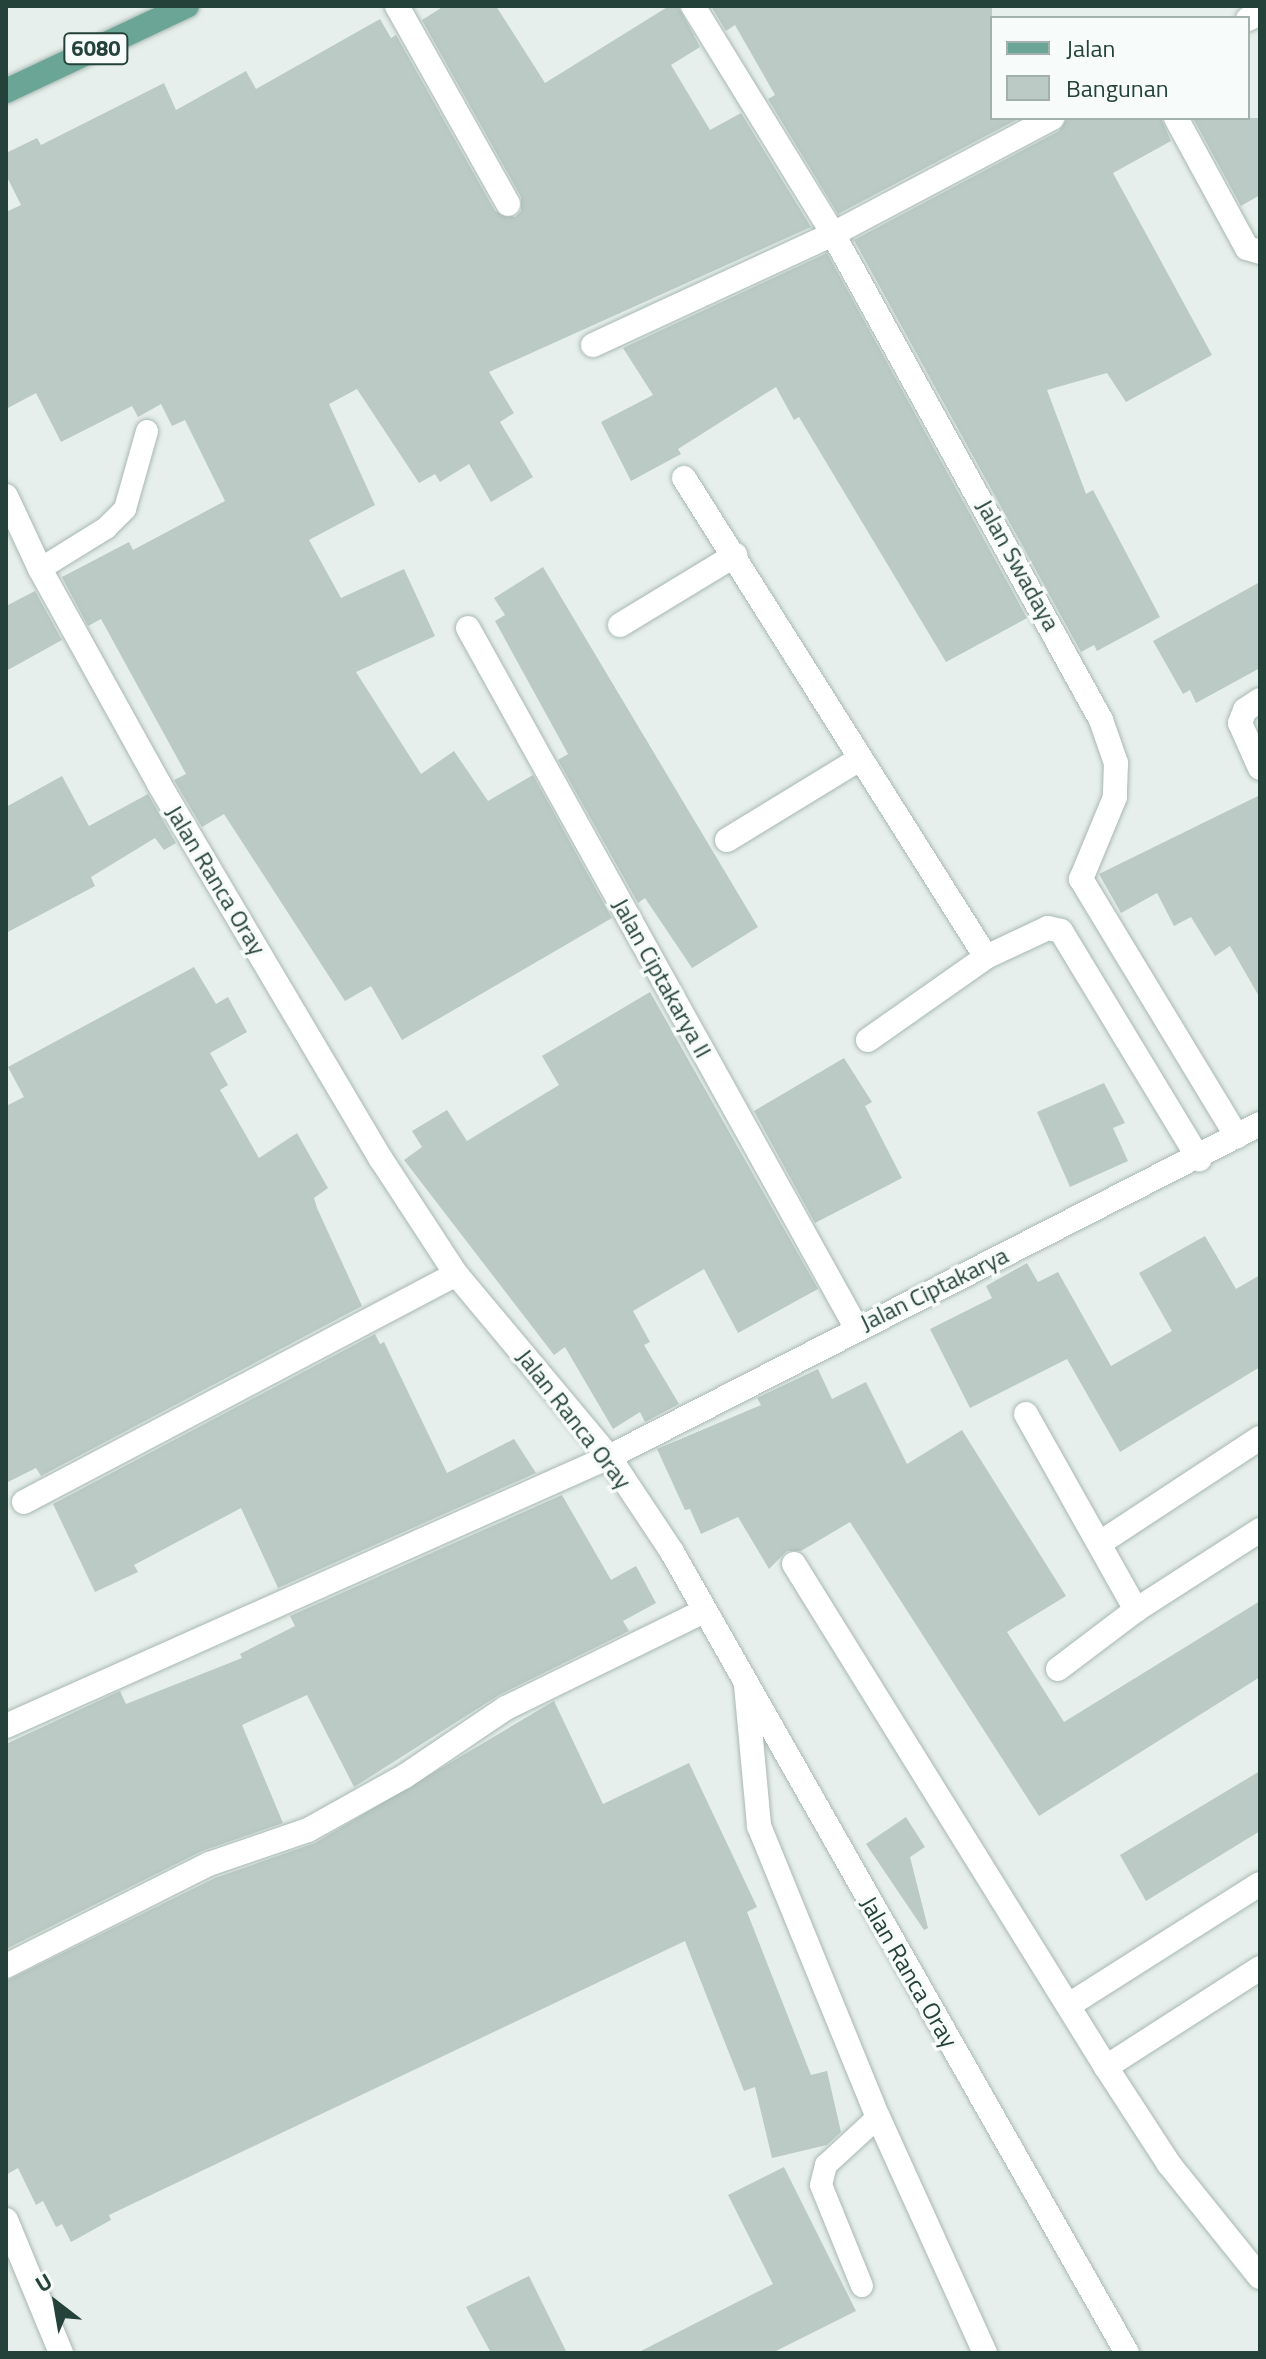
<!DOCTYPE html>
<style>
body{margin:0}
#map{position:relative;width:1266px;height:2359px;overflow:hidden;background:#e6efeb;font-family:"Titillium Web",sans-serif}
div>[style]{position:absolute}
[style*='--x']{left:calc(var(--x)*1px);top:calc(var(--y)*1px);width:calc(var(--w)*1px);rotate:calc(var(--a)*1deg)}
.building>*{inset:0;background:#bbcac4}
.roads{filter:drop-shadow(0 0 2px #a8b8b2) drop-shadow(0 0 2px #a8b8b2)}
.lane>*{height:22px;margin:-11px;padding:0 11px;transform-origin:11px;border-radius:11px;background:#fff}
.street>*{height:24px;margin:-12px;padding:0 12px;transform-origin:12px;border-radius:12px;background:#fff}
.secondary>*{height:24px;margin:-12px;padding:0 12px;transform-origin:12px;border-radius:12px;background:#fff}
.primary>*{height:24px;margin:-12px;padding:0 12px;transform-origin:12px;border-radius:12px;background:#6aa596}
span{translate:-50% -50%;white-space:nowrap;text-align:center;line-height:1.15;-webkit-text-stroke:7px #f7fbf9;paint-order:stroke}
.shield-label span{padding:2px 6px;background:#f7fbf9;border:2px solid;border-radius:6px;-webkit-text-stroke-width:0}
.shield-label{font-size:22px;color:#24423a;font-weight:700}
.street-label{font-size:24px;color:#24423a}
.frame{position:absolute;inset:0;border:8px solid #24423a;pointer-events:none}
.legend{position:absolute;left:990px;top:16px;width:260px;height:104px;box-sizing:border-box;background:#f7fbf9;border:2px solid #a3b1ad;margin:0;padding:10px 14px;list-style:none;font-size:24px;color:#24423a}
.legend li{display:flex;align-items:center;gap:16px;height:40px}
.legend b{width:40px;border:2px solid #a3b1ad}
.north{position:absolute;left:16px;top:2263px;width:80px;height:80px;-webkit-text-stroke:6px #f7fbf9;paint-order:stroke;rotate:329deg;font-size:22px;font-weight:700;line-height:32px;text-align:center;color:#24423a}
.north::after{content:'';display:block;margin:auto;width:28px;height:36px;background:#24423a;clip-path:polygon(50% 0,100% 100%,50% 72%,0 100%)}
</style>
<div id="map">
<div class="building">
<div style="clip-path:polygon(444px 6px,496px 6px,545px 83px,669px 6px,678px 6px,700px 47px,671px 65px,710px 130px,741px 113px,811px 227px,489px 372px,514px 413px,500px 422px,533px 477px,491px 502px,469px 464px,440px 482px,435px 474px,419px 483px,357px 389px,329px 404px,375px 505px,309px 540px,341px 598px,404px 569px,435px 636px,356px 672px,421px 774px,454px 751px,488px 801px,533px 775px,612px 918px,402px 1040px,371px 986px,345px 1001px,224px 814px,202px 827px,174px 780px,186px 774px,101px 619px,88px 626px,62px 577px,129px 542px,133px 550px,225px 501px,185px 420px,172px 426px,161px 404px,138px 417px,132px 406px,61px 442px,36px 393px,6px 409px,6px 212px,21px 205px,6px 175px,6px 153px,37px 138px,41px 145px,164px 83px,176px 110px,246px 71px,256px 89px,380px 19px,391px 38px,396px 35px,495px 211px,515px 217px,521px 211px,521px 197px,422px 20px)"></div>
<div style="clip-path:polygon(711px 6px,992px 6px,992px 118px,1020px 118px,838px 214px,768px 99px,775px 95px,735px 25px,726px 31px)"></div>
<div style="clip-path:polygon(1067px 118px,1161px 118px,1171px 141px,1113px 173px,1212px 355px,1126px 402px,1107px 373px,1047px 390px,1086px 494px,1093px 490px,1160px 617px,1097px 651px,1094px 645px,1081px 652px,854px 240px,1059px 131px)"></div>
<div style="clip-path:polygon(1193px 118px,1260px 118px,1260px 195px,1241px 206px)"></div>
<div style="clip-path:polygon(827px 253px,1027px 618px,946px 662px,799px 417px,794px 420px,776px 387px,678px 449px,681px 454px,631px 481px,601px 422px,653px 395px,623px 348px)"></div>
<div style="clip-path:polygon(543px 567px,758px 927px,692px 968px,645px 898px,638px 903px,558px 760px,568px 754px,495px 621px,505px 615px,494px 598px)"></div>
<div style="clip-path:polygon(1260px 582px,1260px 668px,1196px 703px,1190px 690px,1183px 694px,1153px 641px)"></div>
<div style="clip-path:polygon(35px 591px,62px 640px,6px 671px,6px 606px)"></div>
<div style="clip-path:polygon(62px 776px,89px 826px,148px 794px,176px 843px,164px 850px,155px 838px,91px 877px,95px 886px,6px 933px,6px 807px)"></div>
<div style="clip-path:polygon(1260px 795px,1260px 998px,1230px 946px,1215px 956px,1191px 917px,1174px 926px,1157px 893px,1121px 913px,1099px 874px)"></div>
<div style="clip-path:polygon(194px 967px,216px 1004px,228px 997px,247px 1032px,210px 1053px,228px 1085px,220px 1090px,259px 1158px,297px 1133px,328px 1188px,314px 1198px,317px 1208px,362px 1306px,41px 1476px,36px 1468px,6px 1483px,6px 1106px,24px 1097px,8px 1067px)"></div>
<div style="clip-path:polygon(650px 992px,818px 1289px,738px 1333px,704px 1269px,633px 1311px,650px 1342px,644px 1345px,679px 1404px,645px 1422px,640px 1412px,613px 1429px,565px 1347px,554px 1355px,404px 1160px,422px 1147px,412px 1131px,447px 1110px,467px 1141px,559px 1085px,542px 1056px)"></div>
<div style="clip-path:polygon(844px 1058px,872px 1102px,865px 1106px,902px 1178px,815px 1223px,754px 1111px)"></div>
<div style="clip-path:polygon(1104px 1083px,1125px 1123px,1113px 1128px,1128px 1161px,1070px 1187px,1037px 1112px)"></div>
<div style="clip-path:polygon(1205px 1236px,1236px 1289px,1260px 1275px,1260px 1367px,1120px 1452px,1067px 1359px,970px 1408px,930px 1329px,992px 1298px,986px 1286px,1027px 1263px,1038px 1282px,1058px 1272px,1111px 1366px,1172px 1331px,1139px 1273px)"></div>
<div style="clip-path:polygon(375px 1334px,380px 1344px,384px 1342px,447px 1473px,514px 1439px,536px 1473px,278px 1588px,241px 1508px,134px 1565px,138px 1572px,95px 1592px,53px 1504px)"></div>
<div style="clip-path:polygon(818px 1369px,832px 1399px,866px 1382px,907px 1464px,962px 1430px,1066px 1596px,1007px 1632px,1064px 1722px,1260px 1601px,1260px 1677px,1039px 1816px,850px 1522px,801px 1551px,787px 1551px,769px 1569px,738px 1517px,701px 1534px,690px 1509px,685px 1510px,657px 1449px,761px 1405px,757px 1398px)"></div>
<div style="clip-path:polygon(562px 1495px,611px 1580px,636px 1566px,656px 1603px,623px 1621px,629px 1631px,499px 1695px,354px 1787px,307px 1695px,242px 1725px,283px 1823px,202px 1851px,6px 1949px,6px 1744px,120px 1691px,126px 1704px,242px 1658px,240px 1654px,295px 1626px,290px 1616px)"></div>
<div style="clip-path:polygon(554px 1701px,603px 1804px,689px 1763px,757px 1907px,747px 1912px,811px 2075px,827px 2071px,841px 2132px,827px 2145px,772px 2158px,755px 2087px,744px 2091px,685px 1941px,109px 2215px,111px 2220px,71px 2242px,62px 2224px,56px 2227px,43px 2201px,36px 2205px,18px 2168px,6px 2175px,6px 1981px,215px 1878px,315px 1843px)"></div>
<div style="clip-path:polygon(1260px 1771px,1260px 1831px,1146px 1901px,1120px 1855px)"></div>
<div style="clip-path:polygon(906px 1817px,925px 1847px,910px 1857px,928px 1928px,924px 1930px,866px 1844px)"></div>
<div style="clip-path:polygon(784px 2167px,856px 2311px,772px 2353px,637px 2353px,773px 2284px,728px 2195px)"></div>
<div style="clip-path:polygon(529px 2276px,567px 2353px,491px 2353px,466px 2307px)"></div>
</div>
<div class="roads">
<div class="lane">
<div style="--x:40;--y:569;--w:78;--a:-31.8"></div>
<div style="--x:106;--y:528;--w:27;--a:-45"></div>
<div style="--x:125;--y:509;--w:81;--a:-74.2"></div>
<div style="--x:862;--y:2286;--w:109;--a:-112.1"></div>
<div style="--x:821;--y:2185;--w:21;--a:-76"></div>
<div style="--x:826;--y:2165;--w:71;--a:-42.7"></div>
</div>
<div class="street">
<div style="--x:397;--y:6;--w:227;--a:60.7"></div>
<div style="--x:693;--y:6;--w:268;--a:58.4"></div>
<div style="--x:833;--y:234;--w:555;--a:61.13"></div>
<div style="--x:1101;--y:720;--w:46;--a:70.8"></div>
<div style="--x:1116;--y:763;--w:34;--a:92"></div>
<div style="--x:1115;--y:797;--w:89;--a:112.5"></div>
<div style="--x:1081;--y:879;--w:301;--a:58.8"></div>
<div style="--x:1248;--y:19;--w:13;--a:-27"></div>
<div style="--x:1176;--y:118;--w:148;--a:61.4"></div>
<div style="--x:1247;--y:248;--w:14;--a:17"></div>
<div style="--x:593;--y:345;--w:264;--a:-24.8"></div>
<div style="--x:833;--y:234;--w:248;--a:-27.9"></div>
<div style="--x:684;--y:478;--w:566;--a:57.77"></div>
<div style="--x:620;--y:625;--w:135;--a:-31.3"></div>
<div style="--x:468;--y:628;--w:799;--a:60.97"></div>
<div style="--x:1260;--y:700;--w:18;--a:146"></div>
<div style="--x:1245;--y:710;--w:14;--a:111"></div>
<div style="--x:1240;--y:723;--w:49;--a:66"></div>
<div style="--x:727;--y:840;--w:153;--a:-31.4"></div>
<div style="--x:868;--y:1040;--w:144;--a:-35.1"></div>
<div style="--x:986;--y:957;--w:68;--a:-25.1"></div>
<div style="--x:1048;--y:928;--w:13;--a:13"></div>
<div style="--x:1061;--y:931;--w:267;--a:58.8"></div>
<div style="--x:1026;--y:1414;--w:225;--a:60.7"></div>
<div style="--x:1136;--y:1610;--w:148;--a:-32.8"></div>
<div style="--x:24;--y:1502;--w:488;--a:-27.8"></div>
<div style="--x:1100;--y:1543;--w:191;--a:-33.3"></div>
<div style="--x:794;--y:1564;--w:592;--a:58.19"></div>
<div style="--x:1106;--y:2067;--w:116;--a:57"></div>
<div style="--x:1169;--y:2164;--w:145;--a:51.2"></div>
<div style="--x:1058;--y:1669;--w:98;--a:-37.1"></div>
<div style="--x:746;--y:1685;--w:142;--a:84.7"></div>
<div style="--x:759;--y:1826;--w:314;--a:67.8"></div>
<div style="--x:878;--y:2117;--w:259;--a:65.6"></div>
<div style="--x:6;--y:1726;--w:660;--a:-24.04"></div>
<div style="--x:609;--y:1457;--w:731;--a:-27.09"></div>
<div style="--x:6;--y:1966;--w:227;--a:-26.7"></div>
<div style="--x:209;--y:1864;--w:105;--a:-19"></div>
<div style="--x:308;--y:1830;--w:111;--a:-29.1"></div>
<div style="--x:405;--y:1776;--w:122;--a:-34"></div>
<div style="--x:506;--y:1708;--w:220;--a:-26.1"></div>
<div style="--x:1069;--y:2005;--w:226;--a:-32.4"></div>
<div style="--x:1106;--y:2067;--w:183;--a:-32.7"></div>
<div style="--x:6;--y:2220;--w:144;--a:67.5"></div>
</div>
<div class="secondary">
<div style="--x:6;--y:496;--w:81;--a:65"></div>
<div style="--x:40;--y:569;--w:246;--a:61"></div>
<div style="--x:159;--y:784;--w:436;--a:59.4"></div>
<div style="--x:381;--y:1159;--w:137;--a:56.9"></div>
<div style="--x:456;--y:1274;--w:239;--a:50.1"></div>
<div style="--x:609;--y:1457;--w:114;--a:56.4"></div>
<div style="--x:672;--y:1552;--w:921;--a:60.4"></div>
</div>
<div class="primary">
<div style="--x:6;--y:91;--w:200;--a:-25.2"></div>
</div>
</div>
<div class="shield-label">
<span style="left:96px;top:49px">6080</span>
</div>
<div class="street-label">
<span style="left:1018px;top:565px;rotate:61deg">Jalan Swadaya</span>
<span style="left:216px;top:880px;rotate:59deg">Jalan Ranca Oray</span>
<span style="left:662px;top:978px;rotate:61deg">Jalan Ciptakarya II</span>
<span style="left:934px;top:1289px;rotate:-26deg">Jalan Ciptakarya</span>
<span style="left:574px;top:1419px;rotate:52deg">Jalan Ranca Oray</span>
<span style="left:909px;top:1972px;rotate:60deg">Jalan Ranca Oray</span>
</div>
<div class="frame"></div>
<ul class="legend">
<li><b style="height:10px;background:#6aa596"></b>Jalan</li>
<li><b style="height:22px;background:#bbcac4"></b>Bangunan</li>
</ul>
<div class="north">U</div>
</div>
